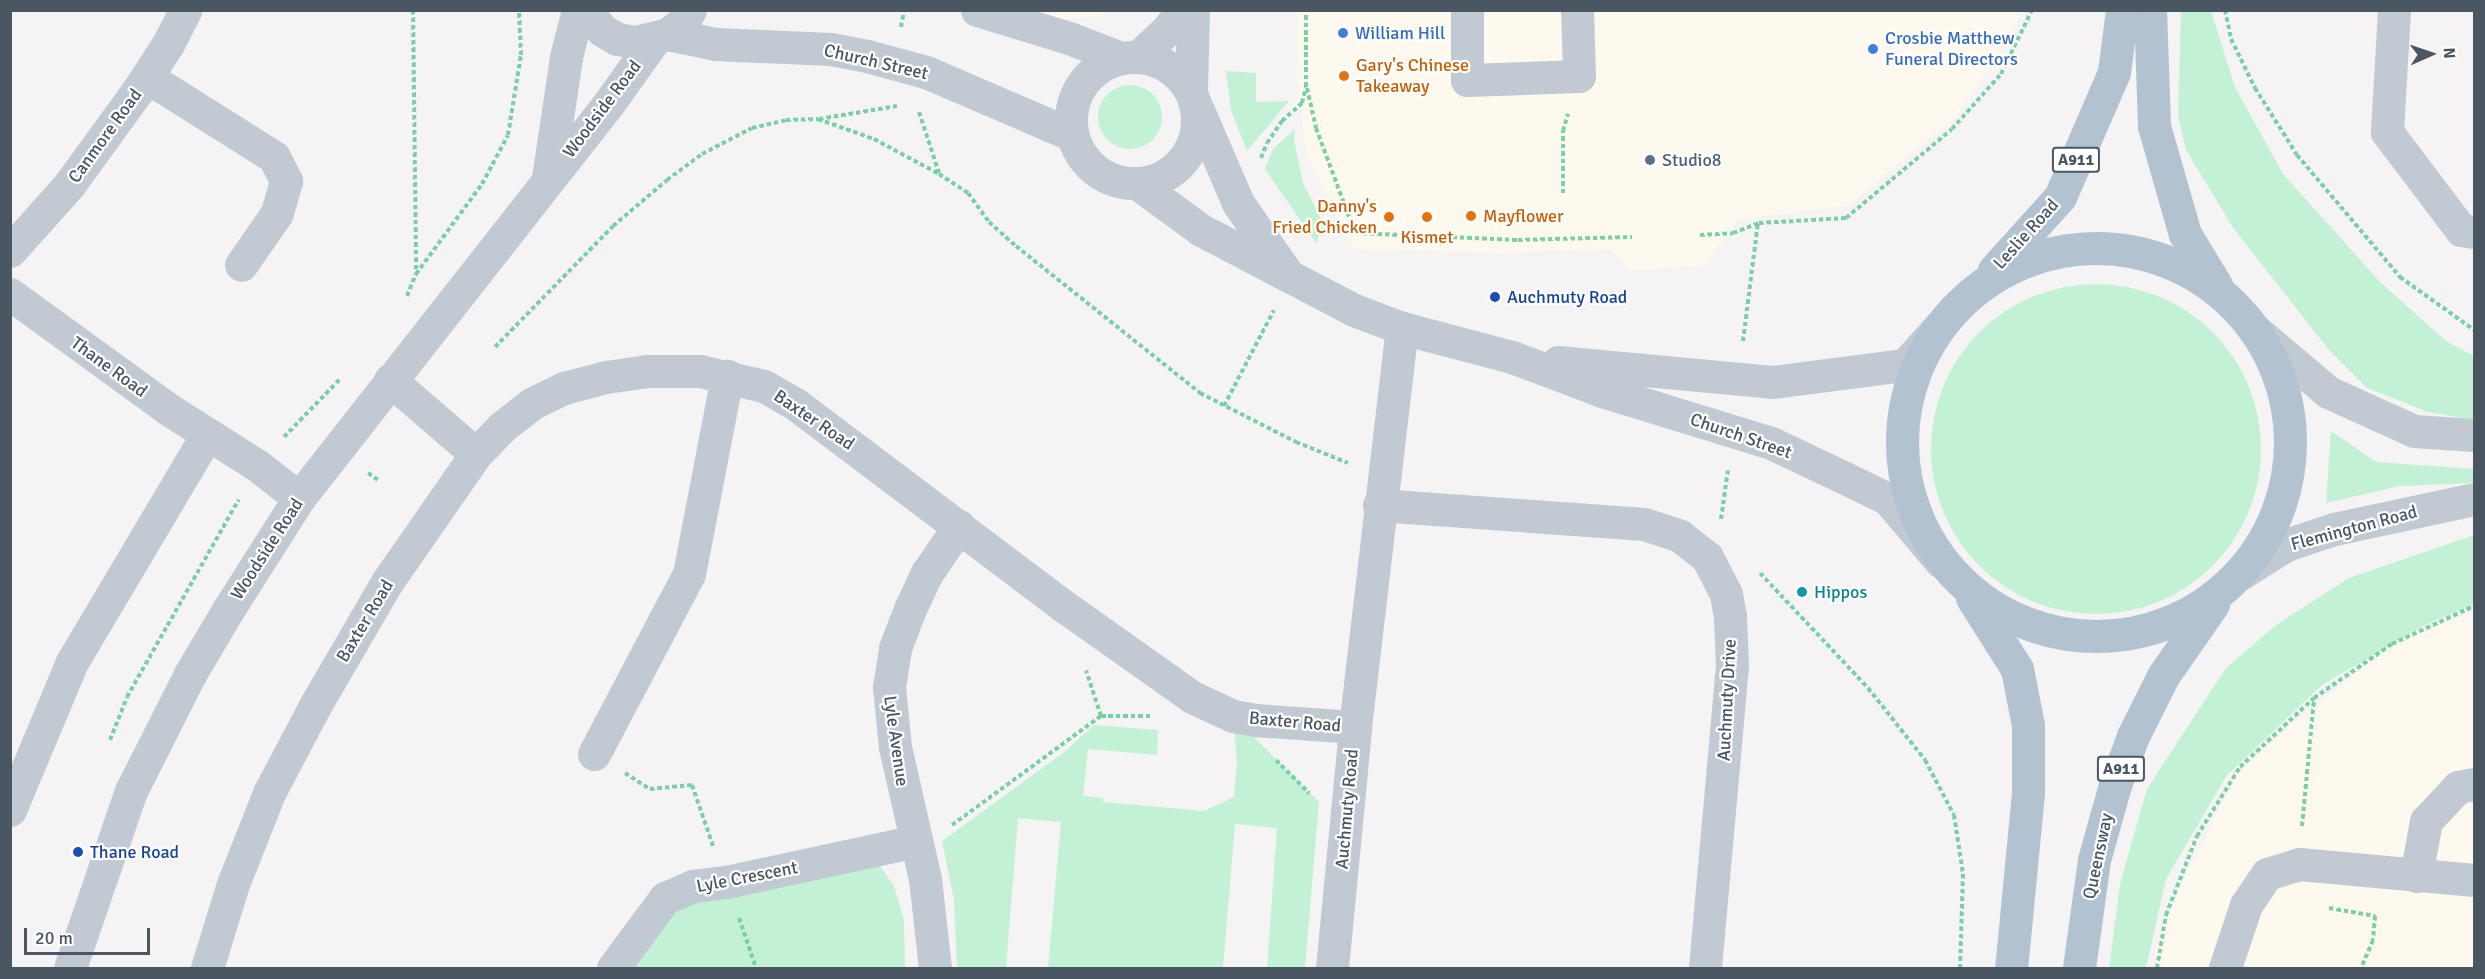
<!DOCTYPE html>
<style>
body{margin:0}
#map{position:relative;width:2485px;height:979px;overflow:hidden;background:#f5f3f3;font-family:Signika,sans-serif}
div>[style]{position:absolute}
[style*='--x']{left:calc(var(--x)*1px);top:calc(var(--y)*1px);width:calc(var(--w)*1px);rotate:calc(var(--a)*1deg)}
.commercial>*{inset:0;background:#fdf9ef}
.green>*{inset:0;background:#c3f1d5}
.round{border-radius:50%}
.path>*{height:4px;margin-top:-2px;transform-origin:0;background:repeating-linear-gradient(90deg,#7ad0a6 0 4.5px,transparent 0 7.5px)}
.minor>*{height:33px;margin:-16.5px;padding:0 16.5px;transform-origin:16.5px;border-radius:16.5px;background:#c1cad2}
.minor>.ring{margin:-16.5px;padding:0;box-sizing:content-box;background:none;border:33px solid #c1cad2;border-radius:50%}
.major>*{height:33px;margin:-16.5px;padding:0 16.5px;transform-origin:16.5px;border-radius:16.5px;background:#b3c2d1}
.major>.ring{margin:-16.5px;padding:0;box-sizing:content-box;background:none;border:33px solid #b3c2d1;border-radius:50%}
.dots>*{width:16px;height:16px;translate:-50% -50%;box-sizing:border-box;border:3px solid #fff;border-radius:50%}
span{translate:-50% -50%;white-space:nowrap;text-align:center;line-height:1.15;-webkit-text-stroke:4.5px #fff;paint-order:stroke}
.shield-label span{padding:2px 4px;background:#fff;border:2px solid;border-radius:4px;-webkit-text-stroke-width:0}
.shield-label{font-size:16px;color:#4a5661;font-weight:700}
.shop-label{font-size:18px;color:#366cbe}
.left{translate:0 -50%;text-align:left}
.street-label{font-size:18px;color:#4a5661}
.food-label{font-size:18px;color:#c56008}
.right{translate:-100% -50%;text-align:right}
.service-label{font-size:18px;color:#4e5e75}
.transit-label{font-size:18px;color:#164399}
.culture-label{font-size:18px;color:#0d838f}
.frame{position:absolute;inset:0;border:12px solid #4a5661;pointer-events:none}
.north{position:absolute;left:2401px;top:24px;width:60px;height:60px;-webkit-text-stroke:4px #fff;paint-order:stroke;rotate:87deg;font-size:16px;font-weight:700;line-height:24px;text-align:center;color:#4a5661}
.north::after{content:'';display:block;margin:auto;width:21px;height:27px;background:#4a5661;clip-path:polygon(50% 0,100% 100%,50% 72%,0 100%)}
.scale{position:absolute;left:24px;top:928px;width:126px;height:27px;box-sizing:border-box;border:3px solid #4a5661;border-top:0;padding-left:8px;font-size:18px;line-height:21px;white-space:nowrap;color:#4a5661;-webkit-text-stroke:4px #fff;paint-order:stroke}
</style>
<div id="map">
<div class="commercial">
<div style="clip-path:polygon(1036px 11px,1107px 11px,1100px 15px,1062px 20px)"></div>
<div style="clip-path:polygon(1297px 11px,2022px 11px,1993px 64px,1954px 118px,1847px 206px,1739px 219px,1704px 266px,1629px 270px,1611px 249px,1505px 253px,1353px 249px,1306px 153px,1297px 76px)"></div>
<div style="clip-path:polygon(2474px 611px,2474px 968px,2152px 968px,2166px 915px,2240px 767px,2392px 644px)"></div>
</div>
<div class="green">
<div style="clip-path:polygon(2181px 11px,2211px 11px,2235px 87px,2283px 174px,2380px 282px,2446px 341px,2474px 356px,2474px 420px,2428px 412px,2367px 388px,2329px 350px,2234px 229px,2186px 150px,2178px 116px)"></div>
<div style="clip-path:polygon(1226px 71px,1256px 73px,1256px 102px,1289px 101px,1247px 151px,1231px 110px)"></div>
<div class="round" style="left:1098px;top:85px;width:64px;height:64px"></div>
<div style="clip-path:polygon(1295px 129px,1294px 140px,1303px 183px,1324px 225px,1316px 243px,1265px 169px,1273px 149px)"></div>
<div class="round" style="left:1931px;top:284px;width:330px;height:330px"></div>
<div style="clip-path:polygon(2331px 431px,2376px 462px,2474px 469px,2474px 483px,2400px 486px,2326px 503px)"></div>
<div style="clip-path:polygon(2474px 535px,2474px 604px,2423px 626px,2322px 685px,2227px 775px,2166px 879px,2146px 968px,2109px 968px,2120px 884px,2147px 789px,2226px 668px,2276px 625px,2349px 578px)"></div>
<div style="clip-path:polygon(1233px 716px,1319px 802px,1305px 968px,1267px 968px,1277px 828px,1235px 824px,1223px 968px,1048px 968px,1061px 822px,1018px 818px,1006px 968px,957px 968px,954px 900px,942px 841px,1063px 753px,1094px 725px,1158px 730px,1157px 755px,1088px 749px,1083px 796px,1103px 798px,1103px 802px,1204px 811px,1234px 797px,1237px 762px)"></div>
<div style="clip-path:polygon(880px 866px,894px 886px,904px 920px,905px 968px,632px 968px,674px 903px)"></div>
</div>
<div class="path">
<div style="--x:413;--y:10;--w:263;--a:89.3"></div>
<div style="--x:2225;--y:10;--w:30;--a:78"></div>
<div style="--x:2231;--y:39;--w:55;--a:63.9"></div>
<div style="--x:2255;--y:88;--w:79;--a:57.9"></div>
<div style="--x:2297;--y:155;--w:160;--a:49.8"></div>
<div style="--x:2400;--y:277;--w:91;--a:35.6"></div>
<div style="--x:901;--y:27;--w:17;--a:-80"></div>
<div style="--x:1307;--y:88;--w:41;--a:77.3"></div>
<div style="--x:1316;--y:128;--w:112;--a:69.6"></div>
<div style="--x:1355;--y:233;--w:163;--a:2.5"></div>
<div style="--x:1518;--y:240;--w:114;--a:-1.5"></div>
<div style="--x:919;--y:112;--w:64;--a:71.8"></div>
<div style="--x:819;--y:119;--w:79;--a:-9.5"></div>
<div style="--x:1261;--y:158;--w:16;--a:-68"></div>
<div style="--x:1267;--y:143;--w:27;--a:-56"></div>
<div style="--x:1282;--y:121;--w:27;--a:-42"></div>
<div style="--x:1302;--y:103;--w:16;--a:-76"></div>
<div style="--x:1306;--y:87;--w:77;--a:-90"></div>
<div style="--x:1563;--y:193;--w:62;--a:-90"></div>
<div style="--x:1563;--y:131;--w:18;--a:-74"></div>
<div style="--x:1700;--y:235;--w:33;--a:-3"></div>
<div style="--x:1733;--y:233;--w:28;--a:-21"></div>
<div style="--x:1759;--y:223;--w:87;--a:-3.3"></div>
<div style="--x:1846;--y:218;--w:138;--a:-40"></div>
<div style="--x:1952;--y:129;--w:74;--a:-48.3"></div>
<div style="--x:2001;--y:74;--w:71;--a:-64.2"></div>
<div style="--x:407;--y:296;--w:24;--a:-68"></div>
<div style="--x:416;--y:274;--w:112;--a:-53.7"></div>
<div style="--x:482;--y:184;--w:55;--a:-62"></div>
<div style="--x:508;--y:135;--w:81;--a:-80.8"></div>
<div style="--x:521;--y:55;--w:45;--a:-92.5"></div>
<div style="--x:1743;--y:341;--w:119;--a:-82.8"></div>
<div style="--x:495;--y:347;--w:169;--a:-45.7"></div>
<div style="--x:613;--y:226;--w:71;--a:-40.4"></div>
<div style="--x:667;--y:180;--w:44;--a:-36.6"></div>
<div style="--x:702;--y:154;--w:56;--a:-27.5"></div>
<div style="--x:752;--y:128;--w:35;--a:-13"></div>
<div style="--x:786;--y:120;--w:32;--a:-2"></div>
<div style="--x:818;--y:119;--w:59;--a:19.7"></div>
<div style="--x:874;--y:139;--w:74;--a:28.3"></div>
<div style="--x:939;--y:174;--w:35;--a:33"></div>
<div style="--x:968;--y:193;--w:36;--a:54"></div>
<div style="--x:989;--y:222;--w:36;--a:42"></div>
<div style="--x:1016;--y:246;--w:236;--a:38.6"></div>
<div style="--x:1200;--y:393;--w:108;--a:27"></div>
<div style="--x:1296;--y:442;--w:56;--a:22"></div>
<div style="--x:1224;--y:406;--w:108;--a:-62.5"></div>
<div style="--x:284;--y:437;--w:82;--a:-46"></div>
<div style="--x:368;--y:473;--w:12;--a:35"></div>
<div style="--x:1721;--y:519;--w:49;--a:-81.9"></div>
<div style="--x:1760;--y:573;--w:158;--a:46.8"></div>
<div style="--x:1868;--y:688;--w:92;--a:51.6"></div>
<div style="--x:1925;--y:760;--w:62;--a:62.2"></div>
<div style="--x:1954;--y:815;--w:60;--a:81.3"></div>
<div style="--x:1963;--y:874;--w:94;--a:91.8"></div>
<div style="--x:1101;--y:716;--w:49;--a:0"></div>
<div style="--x:110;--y:740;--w:46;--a:-68.4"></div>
<div style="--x:127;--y:697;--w:227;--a:-60.5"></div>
<div style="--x:1276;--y:760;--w:47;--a:45"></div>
<div style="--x:625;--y:773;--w:30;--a:33"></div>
<div style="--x:650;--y:789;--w:42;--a:-5.4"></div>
<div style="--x:692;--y:785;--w:65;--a:71"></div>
<div style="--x:952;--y:825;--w:185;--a:-36.2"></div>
<div style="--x:1101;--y:716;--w:48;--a:-108.1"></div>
<div style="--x:2302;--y:826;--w:128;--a:-84.6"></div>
<div style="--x:2329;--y:908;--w:47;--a:9.9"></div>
<div style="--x:2375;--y:916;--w:24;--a:95"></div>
<div style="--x:2373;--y:940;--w:30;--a:113"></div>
<div style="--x:739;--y:918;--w:53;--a:71.2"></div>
<div style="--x:2157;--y:968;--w:54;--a:-80.4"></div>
<div style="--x:2166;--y:915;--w:85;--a:-68.6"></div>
<div style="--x:2197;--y:836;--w:81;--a:-58.1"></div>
<div style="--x:2240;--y:767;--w:101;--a:-43"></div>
<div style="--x:2314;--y:698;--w:95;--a:-34.7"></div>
<div style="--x:2392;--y:644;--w:90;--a:-24.9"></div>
</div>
<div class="minor">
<div style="--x:586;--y:10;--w:26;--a:51"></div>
<div style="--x:602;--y:30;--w:17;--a:31"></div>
<div style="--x:617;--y:39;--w:19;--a:9"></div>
<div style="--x:636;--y:42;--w:33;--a:-14"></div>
<div style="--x:668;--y:34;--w:19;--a:-39"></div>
<div style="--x:683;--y:22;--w:14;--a:-60"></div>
<div style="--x:977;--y:10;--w:96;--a:16.9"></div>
<div style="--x:1069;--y:38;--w:56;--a:21"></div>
<div style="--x:1467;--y:10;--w:70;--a:90"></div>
<div style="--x:1467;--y:80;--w:112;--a:-2"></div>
<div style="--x:1579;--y:76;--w:66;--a:-91.7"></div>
<div style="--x:2394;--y:10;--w:122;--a:93.3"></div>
<div style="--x:2387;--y:132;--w:123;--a:52.9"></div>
<div style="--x:2461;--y:230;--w:13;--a:9"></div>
<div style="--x:668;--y:34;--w:48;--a:12"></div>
<div style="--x:715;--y:44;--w:116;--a:2.5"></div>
<div style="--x:831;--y:49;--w:37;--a:11"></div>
<div style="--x:867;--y:56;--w:61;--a:15.2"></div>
<div style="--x:926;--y:72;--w:159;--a:23.3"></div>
<div class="ring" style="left:1071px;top:57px;width:93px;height:93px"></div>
<div style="--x:1138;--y:57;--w:41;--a:-43"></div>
<div style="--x:1168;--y:29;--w:24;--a:-54"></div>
<div style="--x:147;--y:77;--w:150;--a:32.2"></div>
<div style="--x:274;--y:157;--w:27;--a:63"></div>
<div style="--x:286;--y:181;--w:33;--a:106"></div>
<div style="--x:277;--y:213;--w:63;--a:124.7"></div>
<div style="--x:1191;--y:91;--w:81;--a:-88.6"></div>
<div style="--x:1198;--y:110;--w:101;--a:66.7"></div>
<div style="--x:1238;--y:203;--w:84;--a:55.2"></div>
<div style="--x:548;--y:178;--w:122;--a:-81.5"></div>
<div style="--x:566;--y:57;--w:49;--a:-75.7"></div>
<div style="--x:1138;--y:184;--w:78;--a:36.1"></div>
<div style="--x:1201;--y:230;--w:173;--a:27.6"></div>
<div style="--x:1354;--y:310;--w:51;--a:20.6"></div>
<div style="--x:1402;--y:328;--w:114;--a:14.8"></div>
<div style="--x:1512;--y:357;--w:96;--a:20.7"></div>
<div style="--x:1602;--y:391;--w:177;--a:17.1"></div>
<div style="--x:1771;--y:443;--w:82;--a:25.3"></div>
<div style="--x:1845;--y:478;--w:48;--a:26"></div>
<div style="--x:1888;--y:499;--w:82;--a:49.9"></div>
<div style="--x:10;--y:251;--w:89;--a:-48.2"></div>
<div style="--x:69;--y:185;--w:117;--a:-54"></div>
<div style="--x:138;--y:90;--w:55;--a:-56.9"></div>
<div style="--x:168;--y:44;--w:38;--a:-63"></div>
<div style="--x:10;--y:294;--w:195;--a:36"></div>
<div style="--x:168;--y:409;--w:107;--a:32.3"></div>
<div style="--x:258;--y:466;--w:52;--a:38"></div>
<div style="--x:2255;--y:330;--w:96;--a:40.3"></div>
<div style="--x:2328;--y:392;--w:94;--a:24.4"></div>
<div style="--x:2414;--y:431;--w:60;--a:3.8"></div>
<div style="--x:1558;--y:362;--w:215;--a:5.3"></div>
<div style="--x:1772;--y:382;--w:134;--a:-7.3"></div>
<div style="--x:1905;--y:365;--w:52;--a:-48.1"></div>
<div style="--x:390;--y:380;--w:113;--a:40.7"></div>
<div style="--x:1379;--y:505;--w:266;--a:4.1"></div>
<div style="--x:1644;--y:524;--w:38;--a:18"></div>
<div style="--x:1680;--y:536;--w:34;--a:38"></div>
<div style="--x:1707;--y:557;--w:42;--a:62.8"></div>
<div style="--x:1726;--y:594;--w:22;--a:80"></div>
<div style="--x:1730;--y:616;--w:49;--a:87.7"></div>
<div style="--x:1732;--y:665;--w:304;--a:95.1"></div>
<div style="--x:2240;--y:574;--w:54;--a:-32.2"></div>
<div style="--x:2286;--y:545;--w:51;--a:-18.4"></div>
<div style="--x:2334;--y:529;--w:143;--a:-12.1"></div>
<div style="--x:594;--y:754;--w:204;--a:-62.2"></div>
<div style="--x:689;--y:574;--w:202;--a:-79.1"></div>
<div style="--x:10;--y:810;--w:160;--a:-67.3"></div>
<div style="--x:72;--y:662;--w:264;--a:-59.3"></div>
<div style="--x:2416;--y:876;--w:56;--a:-79.7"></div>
<div style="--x:2426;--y:821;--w:47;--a:-46.7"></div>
<div style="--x:2458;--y:787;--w:16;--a:-11"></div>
<div style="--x:70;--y:968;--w:187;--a:-71"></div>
<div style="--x:131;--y:791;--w:131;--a:-63.2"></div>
<div style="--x:190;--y:674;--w:74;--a:-59.3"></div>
<div style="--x:228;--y:610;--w:133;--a:-57.6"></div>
<div style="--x:299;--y:498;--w:502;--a:-51.87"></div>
<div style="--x:609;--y:103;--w:77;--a:-54.5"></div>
<div style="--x:207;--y:968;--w:88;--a:-72.8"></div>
<div style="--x:233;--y:884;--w:98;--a:-68.4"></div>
<div style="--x:269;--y:793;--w:101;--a:-62.2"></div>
<div style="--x:316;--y:704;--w:141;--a:-59.8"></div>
<div style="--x:387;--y:582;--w:156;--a:-55.2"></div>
<div style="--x:476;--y:454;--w:37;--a:-46"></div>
<div style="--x:502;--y:427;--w:37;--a:-38"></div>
<div style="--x:531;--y:404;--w:37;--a:-26"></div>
<div style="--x:564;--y:388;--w:43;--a:-14.7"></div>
<div style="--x:606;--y:377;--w:41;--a:-8.3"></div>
<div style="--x:647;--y:371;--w:53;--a:0"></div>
<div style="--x:700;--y:371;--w:66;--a:13.2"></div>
<div style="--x:764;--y:386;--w:39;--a:30"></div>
<div style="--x:798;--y:406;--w:334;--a:37"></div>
<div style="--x:1065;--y:607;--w:156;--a:35.3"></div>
<div style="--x:1192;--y:697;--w:45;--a:24.9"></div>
<div style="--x:1233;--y:716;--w:22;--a:10"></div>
<div style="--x:1255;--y:720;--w:100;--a:4"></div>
<div style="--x:613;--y:968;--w:87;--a:-53.4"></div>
<div style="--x:665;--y:898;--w:30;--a:-23"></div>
<div style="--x:693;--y:886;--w:33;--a:-7"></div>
<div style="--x:726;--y:882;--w:194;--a:-12.2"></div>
<div style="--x:935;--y:968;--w:90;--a:-96.4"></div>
<div style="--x:925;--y:879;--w:135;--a:-102.8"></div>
<div style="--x:895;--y:747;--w:60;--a:-95.7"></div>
<div style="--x:889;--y:687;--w:39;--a:-81"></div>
<div style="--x:895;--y:648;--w:42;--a:-69"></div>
<div style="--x:910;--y:609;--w:40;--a:-65"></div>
<div style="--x:927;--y:573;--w:57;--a:-55.8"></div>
<div style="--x:1332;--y:968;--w:242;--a:-84.5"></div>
<div style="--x:1355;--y:727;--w:402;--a:-83.3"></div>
<div style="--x:2225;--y:968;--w:66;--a:-71.6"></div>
<div style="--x:2246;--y:905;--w:37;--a:-56"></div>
<div style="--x:2267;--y:874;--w:34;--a:-17"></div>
<div style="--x:2299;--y:864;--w:176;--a:5.2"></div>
</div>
<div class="major">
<div style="--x:2150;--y:10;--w:116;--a:88"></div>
<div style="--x:2154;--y:126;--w:112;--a:74"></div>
<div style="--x:2185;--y:234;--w:60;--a:58.7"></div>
<div class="ring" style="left:1902px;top:248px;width:355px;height:355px"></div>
<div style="--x:1994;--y:270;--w:98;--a:-47.9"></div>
<div style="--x:2060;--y:197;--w:136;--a:-66.6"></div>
<div style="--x:2114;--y:72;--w:63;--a:-82.6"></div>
<div style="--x:1972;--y:598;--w:84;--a:57.6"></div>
<div style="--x:2017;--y:669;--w:57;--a:78.9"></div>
<div style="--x:2028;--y:725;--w:68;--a:90"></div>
<div style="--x:2028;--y:793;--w:176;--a:95.5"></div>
<div style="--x:2079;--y:968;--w:109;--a:-82.1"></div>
<div style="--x:2094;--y:860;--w:78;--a:-74.4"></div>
<div style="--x:2115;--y:785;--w:52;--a:-69.8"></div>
<div style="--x:2133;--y:736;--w:67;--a:-63.4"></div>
<div style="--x:2163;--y:676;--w:88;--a:-55.2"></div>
</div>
<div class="dots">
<div style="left:1343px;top:33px;background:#3f7fe0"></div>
<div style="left:1873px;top:49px;background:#3f7fe0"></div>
<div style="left:1344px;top:76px;background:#e8710a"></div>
<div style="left:1650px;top:160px;background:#5c6f8a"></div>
<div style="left:1471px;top:216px;background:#e8710a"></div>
<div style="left:1389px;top:217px;background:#e8710a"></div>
<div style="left:1427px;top:217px;background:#e8710a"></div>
<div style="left:1495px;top:297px;background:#1a4fb4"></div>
<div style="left:1802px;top:592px;background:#0f9aa8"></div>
<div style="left:78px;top:852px;background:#1a4fb4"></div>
</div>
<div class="shield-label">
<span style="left:2076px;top:160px">A911</span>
<span style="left:2121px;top:769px">A911</span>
</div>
<div class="shop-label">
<span class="left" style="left:1355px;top:33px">William Hill</span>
<span class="left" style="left:1885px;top:49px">Crosbie Matthew<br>Funeral Directors</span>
</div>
<div class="street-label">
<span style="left:876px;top:62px;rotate:13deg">Church Street</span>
<span style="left:602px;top:109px;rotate:-53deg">Woodside Road</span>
<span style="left:105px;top:136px;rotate:-54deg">Canmore Road</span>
<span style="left:2026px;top:234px;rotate:-48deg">Leslie Road</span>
<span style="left:109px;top:367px;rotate:36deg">Thane Road</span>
<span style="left:814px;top:420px;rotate:34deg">Baxter Road</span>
<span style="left:1741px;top:436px;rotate:19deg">Church Street</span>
<span style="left:2354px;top:528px;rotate:-15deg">Flemington Road</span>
<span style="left:267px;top:549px;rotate:-57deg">Woodside Road</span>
<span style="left:365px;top:621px;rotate:-59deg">Baxter Road</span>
<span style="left:1727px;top:700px;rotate:-87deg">Auchmuty Drive</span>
<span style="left:1295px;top:722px;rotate:5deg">Baxter Road</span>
<span style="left:896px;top:741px;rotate:82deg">Lyle Avenue</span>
<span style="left:1347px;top:809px;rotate:-85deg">Auchmuty Road</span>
<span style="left:2098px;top:856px;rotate:-78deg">Queensway</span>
<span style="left:747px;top:877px;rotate:-11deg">Lyle Crescent</span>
</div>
<div class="food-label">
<span class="left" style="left:1356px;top:76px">Gary's Chinese<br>Takeaway</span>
<span class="right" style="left:1377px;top:217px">Danny's<br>Fried Chicken</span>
<span class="left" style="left:1483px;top:216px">Mayflower</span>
<span style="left:1427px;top:237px">Kismet</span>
</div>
<div class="service-label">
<span class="left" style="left:1662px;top:160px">Studio8</span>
</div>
<div class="transit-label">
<span class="left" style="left:1507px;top:297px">Auchmuty Road</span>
<span class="left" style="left:90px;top:852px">Thane Road</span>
</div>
<div class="culture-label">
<span class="left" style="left:1814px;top:592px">Hippos</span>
</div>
<div class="frame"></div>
<div class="north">N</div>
<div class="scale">20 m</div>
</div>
